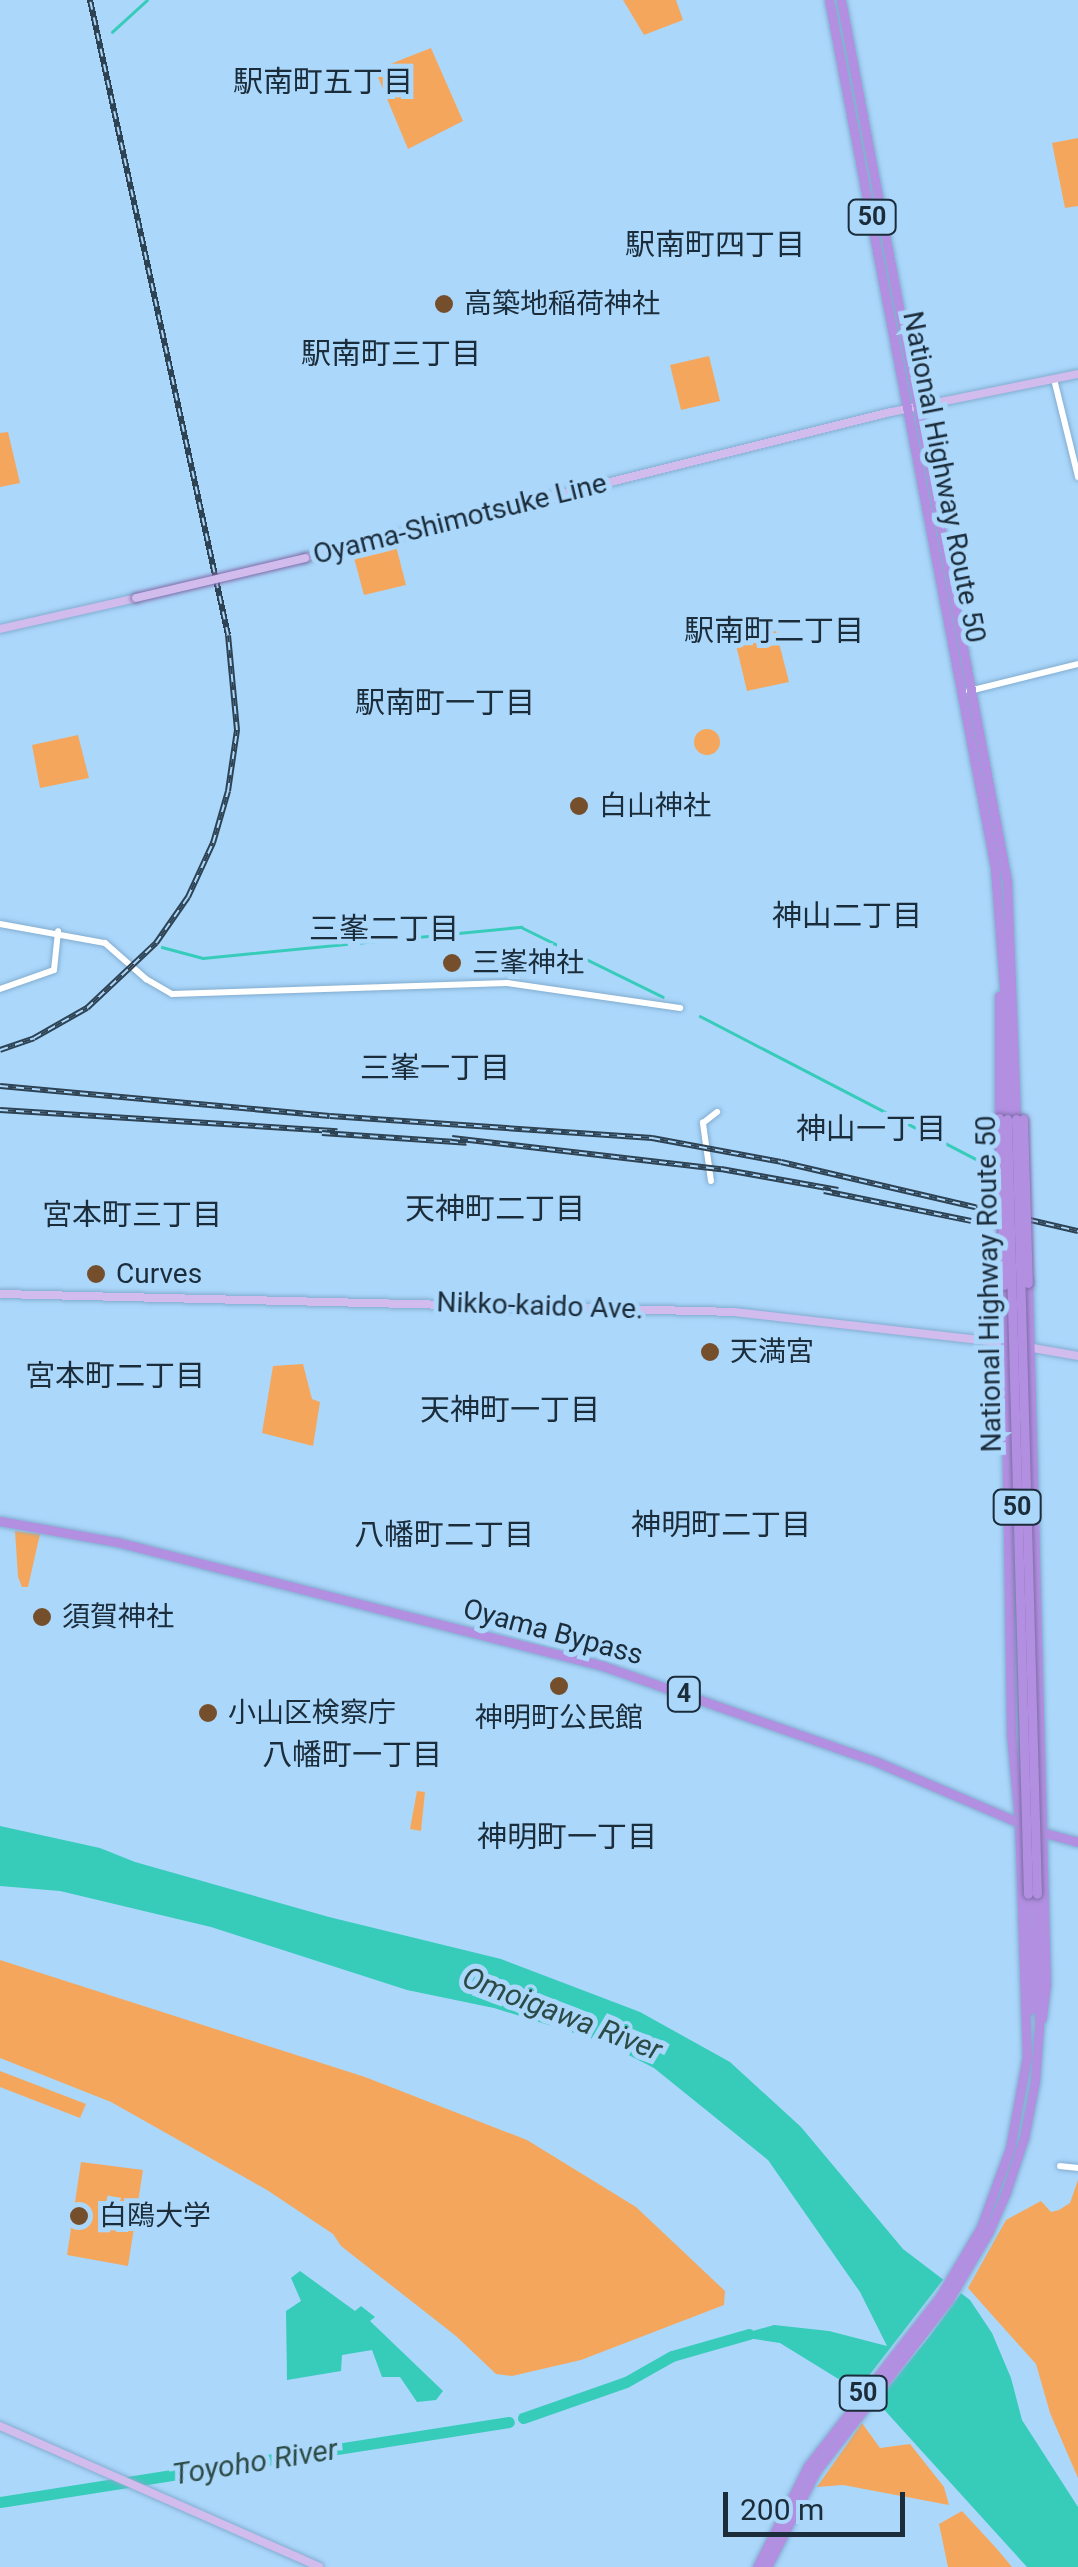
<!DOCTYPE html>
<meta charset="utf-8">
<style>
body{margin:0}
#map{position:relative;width:1078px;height:2567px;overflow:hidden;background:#abd7fb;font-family:Roboto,"Noto Sans JP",sans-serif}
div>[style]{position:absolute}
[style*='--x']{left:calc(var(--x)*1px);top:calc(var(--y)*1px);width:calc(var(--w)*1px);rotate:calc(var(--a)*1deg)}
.green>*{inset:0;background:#f4a75c}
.round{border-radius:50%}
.water>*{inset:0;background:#37ccba}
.pier>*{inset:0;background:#abd7fb}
.stream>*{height:2.5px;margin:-1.25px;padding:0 1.25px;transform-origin:1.25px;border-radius:1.25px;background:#37ccba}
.river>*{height:11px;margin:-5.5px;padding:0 5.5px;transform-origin:5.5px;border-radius:5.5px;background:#37ccba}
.roads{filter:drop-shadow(0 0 2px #82add0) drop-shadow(0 0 2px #82add0)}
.minor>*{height:6px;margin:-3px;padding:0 3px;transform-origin:3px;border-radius:3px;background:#fff}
.major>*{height:8px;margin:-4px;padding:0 4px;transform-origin:4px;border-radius:4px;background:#d1bced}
.highway>*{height:9px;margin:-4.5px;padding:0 4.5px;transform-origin:4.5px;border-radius:4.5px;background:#b28fe1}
.rail>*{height:6px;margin-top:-3px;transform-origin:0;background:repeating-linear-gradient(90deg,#abd7fb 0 8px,#2d4253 0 16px);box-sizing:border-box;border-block:2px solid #2d4253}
.bridges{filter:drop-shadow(0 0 2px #7d6ca7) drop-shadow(0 0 2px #7d6ca7)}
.major-bridge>*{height:8px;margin:-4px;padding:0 4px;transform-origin:4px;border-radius:4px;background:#d1bced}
.highway-bridge>*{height:9px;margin:-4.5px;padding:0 4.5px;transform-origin:4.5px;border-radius:4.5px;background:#b28fe1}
.dots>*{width:28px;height:28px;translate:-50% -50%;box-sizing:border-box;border:5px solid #abd7fb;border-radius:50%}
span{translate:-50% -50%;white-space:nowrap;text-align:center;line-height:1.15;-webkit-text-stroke:10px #abd7fb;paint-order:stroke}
.shield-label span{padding:2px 8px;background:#abd7fb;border:2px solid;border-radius:8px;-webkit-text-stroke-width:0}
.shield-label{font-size:25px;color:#1b2c3a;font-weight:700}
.poi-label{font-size:28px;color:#1b2c3a}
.left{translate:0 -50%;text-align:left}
.street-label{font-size:28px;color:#1b2c3a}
.neighbourhood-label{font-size:30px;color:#1b2c3a}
.water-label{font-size:30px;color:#2d4b46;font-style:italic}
.scale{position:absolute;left:723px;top:2492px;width:182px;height:45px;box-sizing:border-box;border:5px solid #1b2c3a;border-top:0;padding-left:12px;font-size:30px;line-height:35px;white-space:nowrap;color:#1b2c3a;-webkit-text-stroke:8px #abd7fb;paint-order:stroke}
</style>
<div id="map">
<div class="green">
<div style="clip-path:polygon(623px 0,676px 0,683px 20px,644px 35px)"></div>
<div style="clip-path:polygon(431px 48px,463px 121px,408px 149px,375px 70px)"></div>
<div style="clip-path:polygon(1078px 138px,1078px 206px,1065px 208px,1052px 143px)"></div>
<div style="clip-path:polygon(709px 356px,720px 401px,681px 410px,670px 365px)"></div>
<div style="clip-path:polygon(8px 432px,20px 483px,0 487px,0 433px)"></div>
<div style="clip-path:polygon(396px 546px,406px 585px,364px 595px,354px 558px)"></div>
<div style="clip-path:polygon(776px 631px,789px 682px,747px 691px,735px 641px)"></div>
<div class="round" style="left:694px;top:729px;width:26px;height:26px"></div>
<div style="clip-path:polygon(78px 735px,89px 778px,40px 788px,32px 745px)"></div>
<div style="clip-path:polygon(303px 1364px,312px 1399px,320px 1402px,313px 1446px,262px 1433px,273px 1366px)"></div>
<div style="clip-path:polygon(15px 1531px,40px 1534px,28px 1587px,22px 1587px,18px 1577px)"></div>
<div style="clip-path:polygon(417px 1791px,425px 1792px,421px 1831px,410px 1829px)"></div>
<div style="clip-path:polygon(0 1960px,365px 2077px,527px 2140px,636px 2207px,725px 2291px,724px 2305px,581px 2360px,512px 2376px,496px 2374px,456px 2336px,341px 2246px,333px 2234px,267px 2190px,111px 2102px,0 2058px)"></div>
<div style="clip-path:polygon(0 2071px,86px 2104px,80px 2118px,0 2087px)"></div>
<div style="clip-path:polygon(81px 2162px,143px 2170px,128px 2266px,67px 2255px)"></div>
<div style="clip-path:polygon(1078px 2180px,1078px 2478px,1050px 2413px,1036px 2364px,968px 2288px,1006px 2220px,1041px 2201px,1051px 2212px,1059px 2210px,1070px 2203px)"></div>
<div style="clip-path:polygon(862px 2423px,880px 2448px,910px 2444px,944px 2487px,949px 2505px,843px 2485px,817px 2487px)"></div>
<div style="clip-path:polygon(962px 2511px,997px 2549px,1012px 2567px,948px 2567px,939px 2524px)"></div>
</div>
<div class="water">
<div style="clip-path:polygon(0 1826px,100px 1848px,135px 1862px,329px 1917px,501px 1959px,640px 2012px,730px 2062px,801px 2127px,903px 2249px,970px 2300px,992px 2333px,1011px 2378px,1022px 2420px,1078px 2507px,1078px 2567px,1027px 2567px,879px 2404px,780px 2343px,735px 2336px,774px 2325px,829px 2331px,887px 2346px,860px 2292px,768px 2160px,654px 2068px,603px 2042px,494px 2008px,407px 1990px,211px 1927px,60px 1891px,0 1886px)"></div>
<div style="clip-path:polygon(300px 2271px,355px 2311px,361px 2306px,375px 2317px,370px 2321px,443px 2391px,436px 2400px,417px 2402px,400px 2377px,382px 2377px,372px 2350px,342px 2355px,341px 2371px,287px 2380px,286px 2311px,301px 2301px,291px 2278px)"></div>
</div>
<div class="pier">
<div style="clip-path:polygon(946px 2276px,964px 2289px,929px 2337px,873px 2406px,854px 2395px)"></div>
</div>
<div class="stream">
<div style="--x:112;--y:32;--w:47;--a:-42.4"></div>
<div style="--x:162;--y:947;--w:42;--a:15"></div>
<div style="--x:203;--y:958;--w:320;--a:-5.6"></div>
<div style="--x:521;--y:927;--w:158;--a:26.2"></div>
<div style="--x:700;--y:1016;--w:328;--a:27.4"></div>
</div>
<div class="river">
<div style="--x:523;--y:2418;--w:109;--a:-19.3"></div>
<div style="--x:626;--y:2382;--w:53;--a:-29.5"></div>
<div style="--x:672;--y:2356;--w:80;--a:-15.9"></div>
<div style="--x:0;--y:2502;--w:515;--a:-8.93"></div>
</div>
<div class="roads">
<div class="minor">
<div style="--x:1054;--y:379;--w:101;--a:76.2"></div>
<div style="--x:969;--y:691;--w:112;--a:-13.9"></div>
<div style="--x:0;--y:924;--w:107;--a:10.3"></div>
<div style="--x:105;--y:943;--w:55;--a:41.3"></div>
<div style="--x:146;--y:979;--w:30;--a:30"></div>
<div style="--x:172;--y:994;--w:335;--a:-1.9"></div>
<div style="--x:507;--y:983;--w:175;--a:8.2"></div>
<div style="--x:0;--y:989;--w:57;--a:-19.4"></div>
<div style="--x:54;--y:970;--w:39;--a:-84"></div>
<div style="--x:711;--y:1181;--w:59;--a:-97.9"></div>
<div style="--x:703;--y:1123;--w:18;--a:-38"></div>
<div style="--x:1060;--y:2166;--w:18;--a:6"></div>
</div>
<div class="major">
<div style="--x:305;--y:558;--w:604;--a:-13.99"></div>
<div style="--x:891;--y:412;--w:191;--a:-11.5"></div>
<div style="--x:0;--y:629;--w:139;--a:-12.8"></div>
<div style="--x:0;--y:1294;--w:734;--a:1.4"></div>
<div style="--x:734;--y:1312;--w:276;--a:6.5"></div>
<div style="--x:1027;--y:1347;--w:52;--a:10"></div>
<div style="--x:0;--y:2426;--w:349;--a:23.8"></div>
</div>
<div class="highway">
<div style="--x:829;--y:0;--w:884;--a:79.17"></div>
<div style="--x:995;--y:868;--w:148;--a:85.7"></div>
<div style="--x:1006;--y:1016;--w:103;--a:89.4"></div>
<div style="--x:841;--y:0;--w:897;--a:79.33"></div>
<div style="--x:1007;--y:881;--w:238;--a:87.8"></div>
<div style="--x:999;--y:1118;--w:122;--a:-90"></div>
<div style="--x:1028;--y:1283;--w:701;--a:88.53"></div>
<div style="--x:1046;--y:1984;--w:35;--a:97"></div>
<div style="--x:1004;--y:1285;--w:449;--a:89.1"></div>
<div style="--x:1011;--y:1734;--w:87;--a:84.7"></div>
<div style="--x:1019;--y:1821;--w:237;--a:88.1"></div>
<div style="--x:0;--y:1521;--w:119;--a:10.2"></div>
<div style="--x:117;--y:1542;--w:502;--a:14.31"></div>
<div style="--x:603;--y:1666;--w:290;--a:19.3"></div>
<div style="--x:877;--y:1762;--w:178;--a:23.1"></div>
<div style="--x:1041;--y:1832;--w:38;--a:15"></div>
<div style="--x:1028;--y:1894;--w:116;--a:89"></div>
<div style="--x:757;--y:2567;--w:113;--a:-63.2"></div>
<div style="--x:808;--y:2466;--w:217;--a:-52.1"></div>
<div style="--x:941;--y:2295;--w:79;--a:-59.5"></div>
<div style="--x:981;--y:2227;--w:84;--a:-69.8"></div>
<div style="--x:1010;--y:2148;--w:94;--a:-79.5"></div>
<div style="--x:767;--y:2567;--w:108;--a:-63"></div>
<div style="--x:816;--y:2471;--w:215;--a:-52.2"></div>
<div style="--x:948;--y:2301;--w:81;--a:-59.6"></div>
<div style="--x:989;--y:2231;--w:43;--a:-66.4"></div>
<div style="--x:1006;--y:2192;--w:57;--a:-71.6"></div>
<div style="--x:1024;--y:2138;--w:58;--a:-79.1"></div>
<div style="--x:1035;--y:2081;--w:55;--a:-85.8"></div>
<div style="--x:1039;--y:2026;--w:132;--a:-90.9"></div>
</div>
</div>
<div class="rail">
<div style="--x:0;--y:1050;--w:36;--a:-19"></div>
<div style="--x:34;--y:1038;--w:61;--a:-29.5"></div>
<div style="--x:87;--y:1008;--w:95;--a:-43.3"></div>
<div style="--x:156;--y:943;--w:56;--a:-55.2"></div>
<div style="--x:188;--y:897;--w:60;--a:-65.2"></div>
<div style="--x:213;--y:843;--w:54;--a:-73.9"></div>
<div style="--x:228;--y:791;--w:62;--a:-81.6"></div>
<div style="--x:237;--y:730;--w:95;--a:-95.4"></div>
<div style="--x:228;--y:635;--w:650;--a:-102.26"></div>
<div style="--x:0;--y:1086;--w:331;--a:5.2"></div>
<div style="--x:330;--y:1116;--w:323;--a:3.9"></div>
<div style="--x:652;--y:1138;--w:131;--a:10.5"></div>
<div style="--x:781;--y:1162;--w:305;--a:13.1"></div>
<div style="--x:0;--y:1110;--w:338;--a:3.6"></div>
<div style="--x:322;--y:1133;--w:145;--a:3.9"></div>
<div style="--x:452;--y:1138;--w:271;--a:6.6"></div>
<div style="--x:721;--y:1169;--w:119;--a:10.2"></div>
<div style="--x:824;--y:1191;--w:150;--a:11.5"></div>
</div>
<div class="bridges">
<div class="major-bridge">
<div style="--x:136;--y:598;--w:174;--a:-13.3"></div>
</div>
<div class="highway-bridge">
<div style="--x:999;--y:1118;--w:167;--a:88.3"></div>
<div style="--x:1007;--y:1119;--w:775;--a:88.45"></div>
<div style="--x:1016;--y:1119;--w:775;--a:88.45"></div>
<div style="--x:1023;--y:1119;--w:164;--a:88.3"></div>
</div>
</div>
<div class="dots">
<div style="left:444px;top:304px;background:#754f2b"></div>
<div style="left:579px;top:806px;background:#754f2b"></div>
<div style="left:452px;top:963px;background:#754f2b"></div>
<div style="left:96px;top:1274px;background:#754f2b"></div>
<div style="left:710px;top:1352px;background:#754f2b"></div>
<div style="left:42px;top:1617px;background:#754f2b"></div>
<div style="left:559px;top:1686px;background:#754f2b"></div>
<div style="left:208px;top:1713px;background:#754f2b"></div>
<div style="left:79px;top:2216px;background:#754f2b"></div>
</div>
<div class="shield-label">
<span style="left:872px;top:217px">50</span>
<span style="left:1017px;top:1507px">50</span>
<span style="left:684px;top:1694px">4</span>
<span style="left:863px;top:2393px">50</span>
</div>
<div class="poi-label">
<span class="left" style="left:464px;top:304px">高築地稲荷神社</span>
<span class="left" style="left:599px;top:806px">白山神社</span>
<span class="left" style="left:472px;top:963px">三峯神社</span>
<span class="left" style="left:116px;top:1274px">Curves</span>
<span class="left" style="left:730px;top:1352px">天満宮</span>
<span class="left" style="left:62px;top:1617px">須賀神社</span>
<span class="left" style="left:228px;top:1713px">小山区検察庁</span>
<span style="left:559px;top:1718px">神明町公民館</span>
<span class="left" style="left:99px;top:2216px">白鴎大学</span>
</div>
<div class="street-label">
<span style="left:944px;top:477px;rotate:79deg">National Highway Route 50</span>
<span style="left:460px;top:519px;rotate:-14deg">Oyama-Shimotsuke Line</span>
<span style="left:989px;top:1284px;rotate:-91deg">National Highway Route 50</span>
<span style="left:540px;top:1306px;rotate:2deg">Nikko-kaido Ave.</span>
<span style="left:553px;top:1632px;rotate:15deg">Oyama Bypass</span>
</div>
<div class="neighbourhood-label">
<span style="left:323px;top:82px">駅南町五丁目</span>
<span style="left:715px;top:245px">駅南町四丁目</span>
<span style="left:391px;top:354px">駅南町三丁目</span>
<span style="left:774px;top:631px">駅南町二丁目</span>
<span style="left:445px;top:703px">駅南町一丁目</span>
<span style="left:847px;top:916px">神山二丁目</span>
<span style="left:384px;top:929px">三峯二丁目</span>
<span style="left:435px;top:1068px">三峯一丁目</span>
<span style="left:871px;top:1129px">神山一丁目</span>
<span style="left:495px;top:1209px">天神町二丁目</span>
<span style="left:132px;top:1215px">宮本町三丁目</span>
<span style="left:115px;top:1376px">宮本町二丁目</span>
<span style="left:510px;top:1410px">天神町一丁目</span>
<span style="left:721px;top:1525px">神明町二丁目</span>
<span style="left:444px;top:1535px">八幡町二丁目</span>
<span style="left:352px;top:1755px">八幡町一丁目</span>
<span style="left:567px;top:1837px">神明町一丁目</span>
</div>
<div class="water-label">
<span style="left:562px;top:2014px;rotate:21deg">Omoigawa River</span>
<span style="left:255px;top:2462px;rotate:-9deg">Toyoho River</span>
</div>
<div class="scale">200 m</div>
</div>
